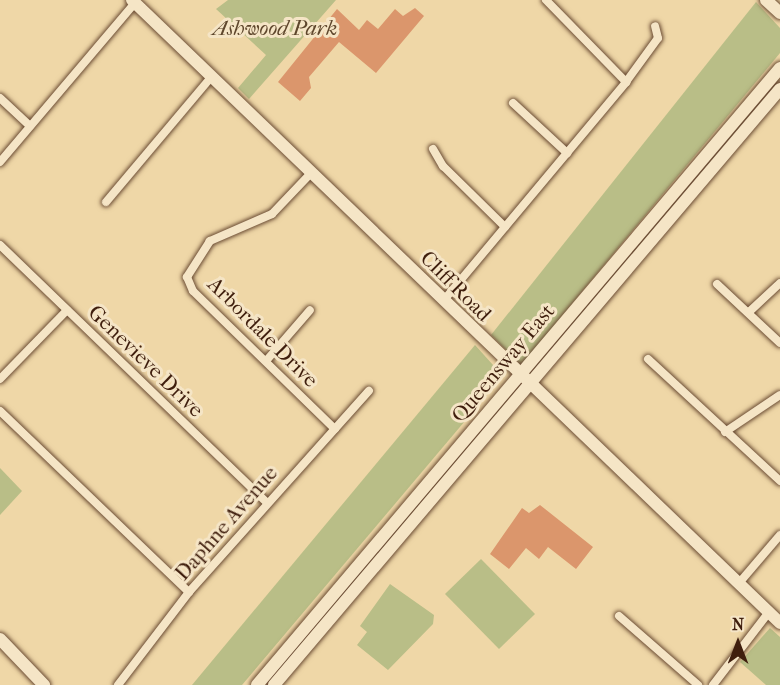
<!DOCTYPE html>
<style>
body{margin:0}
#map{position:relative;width:780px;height:685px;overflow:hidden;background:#efd7a7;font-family:"IM FELL French Canon",serif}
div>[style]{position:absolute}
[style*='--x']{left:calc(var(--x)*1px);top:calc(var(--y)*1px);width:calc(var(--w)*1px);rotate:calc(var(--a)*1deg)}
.green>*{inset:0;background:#b9be87}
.building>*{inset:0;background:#db966c}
.roads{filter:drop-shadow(0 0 2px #6b4c34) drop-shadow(0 0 2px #6b4c34)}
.street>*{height:8px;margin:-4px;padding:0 4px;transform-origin:4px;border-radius:4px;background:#f5e5c6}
.secondary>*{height:12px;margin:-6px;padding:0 6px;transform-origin:6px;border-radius:6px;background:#f5e5c6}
span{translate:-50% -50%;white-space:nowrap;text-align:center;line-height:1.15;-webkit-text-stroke:6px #f5e5c6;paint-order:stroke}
.park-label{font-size:21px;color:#5e462c;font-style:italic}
.street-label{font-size:21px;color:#3f1e0d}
.north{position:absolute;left:708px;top:613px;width:60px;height:60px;-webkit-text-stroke:4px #f5e5c6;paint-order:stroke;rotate:0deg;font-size:16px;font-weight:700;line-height:24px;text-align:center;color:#3f1e0d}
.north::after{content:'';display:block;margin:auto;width:21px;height:27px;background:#3f1e0d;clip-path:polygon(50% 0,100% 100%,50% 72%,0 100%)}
</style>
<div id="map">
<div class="green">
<div style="clip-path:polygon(228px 0,336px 0,249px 99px,238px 88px,266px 55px,216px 9px)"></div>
<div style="clip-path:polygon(756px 2px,780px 28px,780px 53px,521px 365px,491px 335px)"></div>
<div style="clip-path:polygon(475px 345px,503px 376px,242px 685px,192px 685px)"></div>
<div style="clip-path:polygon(0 468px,22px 491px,0 515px)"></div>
<div style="clip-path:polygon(481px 559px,535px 614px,499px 649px,445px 594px)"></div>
<div style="clip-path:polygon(390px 584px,434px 615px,433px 624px,388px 670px,357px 645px,367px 632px,360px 626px)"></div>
<div style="clip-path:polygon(770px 628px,780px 637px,780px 685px,766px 685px,740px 662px)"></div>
</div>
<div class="building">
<div style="clip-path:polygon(415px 8px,424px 16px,376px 73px,339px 42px,309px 77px,311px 88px,300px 101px,278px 82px,337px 9px,359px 30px,367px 20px,378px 29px,395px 9px,403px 16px)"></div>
<div style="clip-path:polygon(540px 505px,593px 547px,576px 569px,548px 547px,539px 559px,526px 548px,509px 569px,490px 554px,522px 508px,529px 513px)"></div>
</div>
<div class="roads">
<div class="street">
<div style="--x:546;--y:0;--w:115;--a:45.7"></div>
<div style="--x:0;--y:98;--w:41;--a:43"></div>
<div style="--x:513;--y:103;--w:74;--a:42.8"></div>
<div style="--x:433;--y:149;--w:20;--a:60"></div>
<div style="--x:443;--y:166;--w:87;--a:44.5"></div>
<div style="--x:0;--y:162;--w:209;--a:-49.7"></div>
<div style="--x:312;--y:172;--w:58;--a:133.6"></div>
<div style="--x:272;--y:214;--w:68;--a:156.5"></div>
<div style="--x:210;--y:241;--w:43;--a:122.6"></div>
<div style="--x:187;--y:277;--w:15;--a:67"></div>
<div style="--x:193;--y:291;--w:198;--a:44.2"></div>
<div style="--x:106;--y:202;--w:165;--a:-49.9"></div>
<div style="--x:0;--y:245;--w:371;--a:44"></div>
<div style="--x:717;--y:284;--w:86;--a:43.1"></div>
<div style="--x:444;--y:300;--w:284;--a:-50.1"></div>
<div style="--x:626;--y:82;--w:54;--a:-54"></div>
<div style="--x:658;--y:38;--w:12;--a:-104"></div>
<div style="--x:749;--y:312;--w:42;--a:-43.1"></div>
<div style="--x:648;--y:359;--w:180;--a:42.7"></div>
<div style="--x:266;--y:361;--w:67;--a:-49.2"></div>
<div style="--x:0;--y:379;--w:96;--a:-45.8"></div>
<div style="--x:0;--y:411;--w:262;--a:43.8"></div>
<div style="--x:725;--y:432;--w:66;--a:-33.9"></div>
<div style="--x:739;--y:583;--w:63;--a:-49.5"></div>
<div style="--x:619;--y:616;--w:105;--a:41.1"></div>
<div style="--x:118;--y:685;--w:117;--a:-52.6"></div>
<div style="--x:189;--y:592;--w:270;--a:-48.2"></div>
<div style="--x:713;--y:685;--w:92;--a:-52.5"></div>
</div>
<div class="secondary">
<div style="--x:132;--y:0;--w:899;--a:43.87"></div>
<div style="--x:766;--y:0;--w:19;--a:43"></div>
<div style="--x:0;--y:639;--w:64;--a:46.3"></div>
<div style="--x:257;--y:685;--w:809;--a:-49.71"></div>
<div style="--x:274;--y:685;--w:782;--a:-49.67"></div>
</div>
</div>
<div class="park-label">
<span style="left:275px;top:28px">Ashwood Park</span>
</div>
<div class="street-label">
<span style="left:456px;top:286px;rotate:45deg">Cliff Road</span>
<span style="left:263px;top:332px;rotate:45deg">Arbordale Drive</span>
<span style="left:146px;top:361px;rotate:44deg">Genevieve Drive</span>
<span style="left:503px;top:363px;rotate:-50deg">Queensway East</span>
<span style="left:226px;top:523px;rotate:-49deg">Daphne Avenue</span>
</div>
<div class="north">N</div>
</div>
